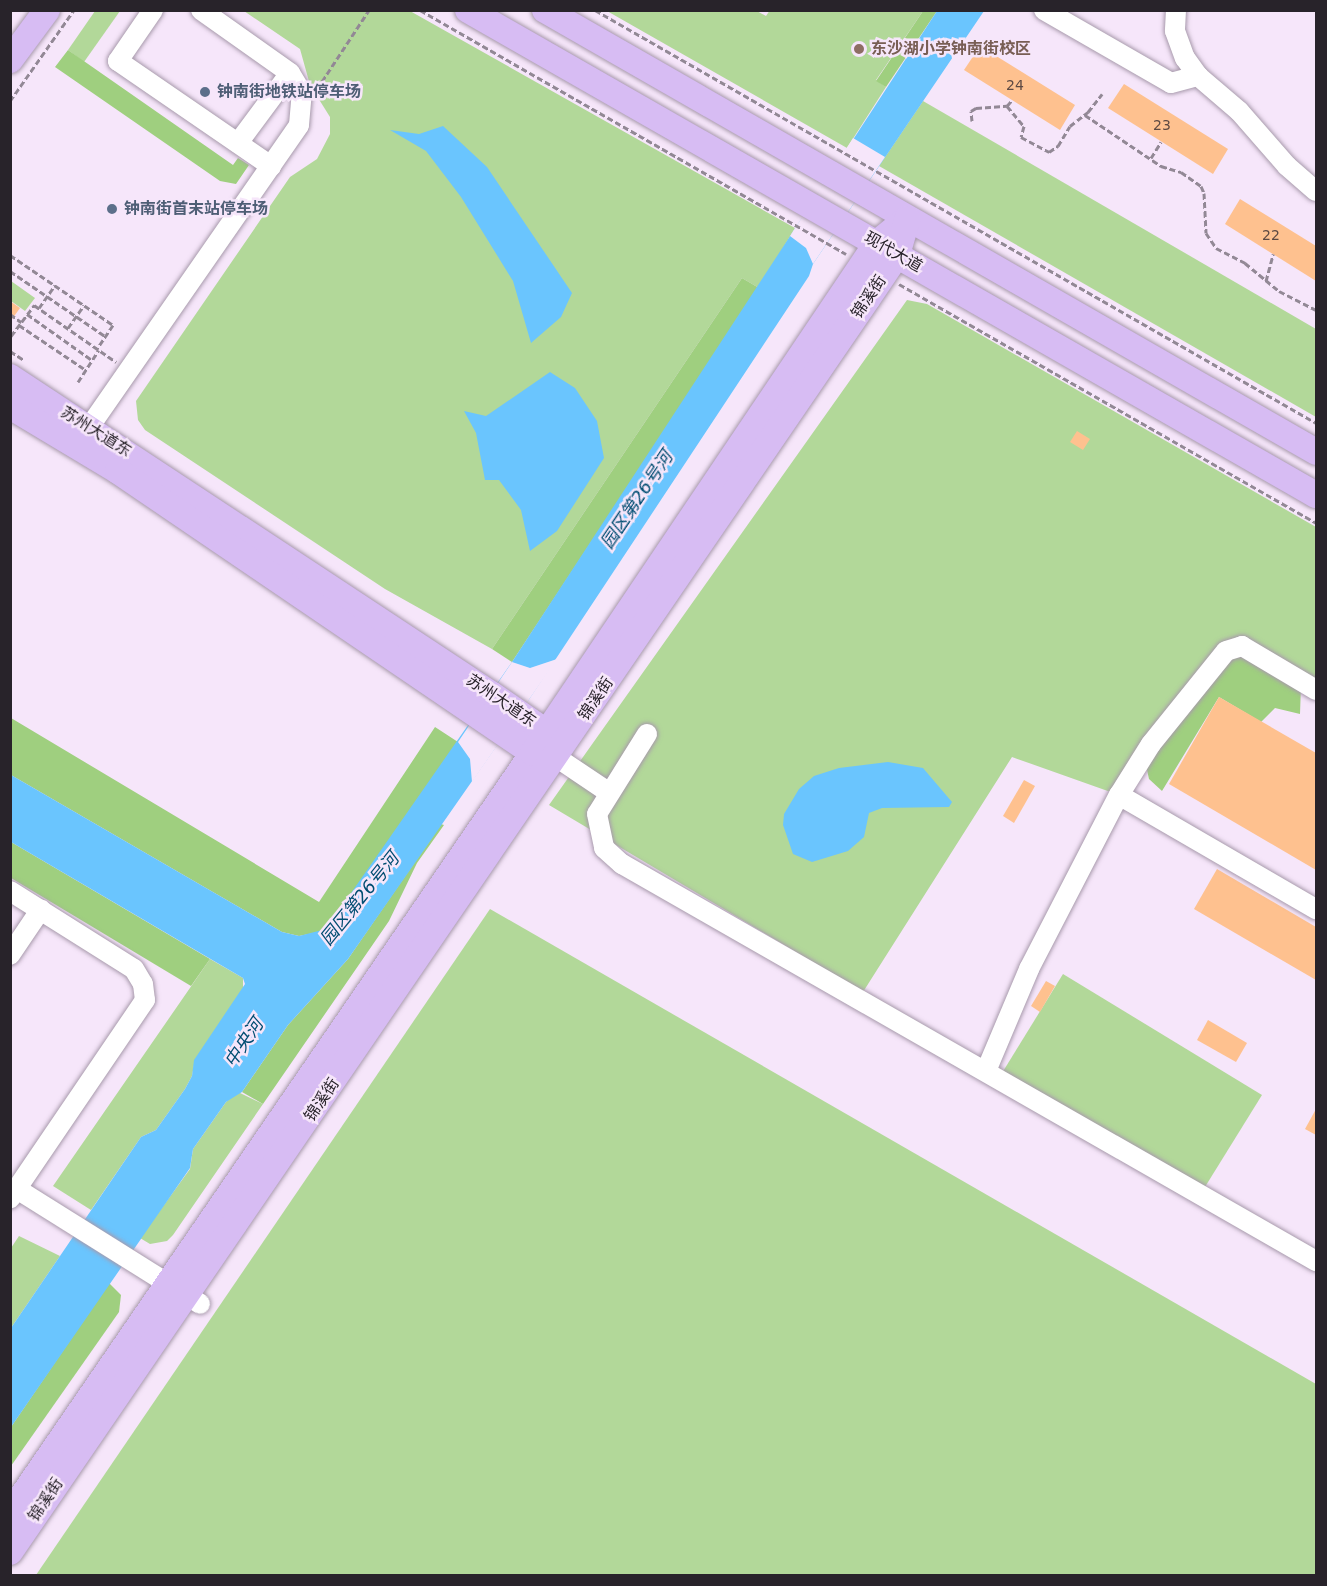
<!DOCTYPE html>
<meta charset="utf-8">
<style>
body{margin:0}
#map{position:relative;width:1327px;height:1586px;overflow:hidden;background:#f6e6fa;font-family:"DejaVu Sans","Noto Sans SC",sans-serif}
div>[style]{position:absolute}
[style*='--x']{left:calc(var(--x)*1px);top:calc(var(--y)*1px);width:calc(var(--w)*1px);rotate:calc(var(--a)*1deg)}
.green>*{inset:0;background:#b2d899}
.forest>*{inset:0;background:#9fcf7f}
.water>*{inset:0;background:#6ac5fe}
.pier>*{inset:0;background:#f6e6fa}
.building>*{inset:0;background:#fec18f}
.path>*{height:3px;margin-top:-1.5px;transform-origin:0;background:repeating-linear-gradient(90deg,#928895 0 6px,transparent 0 9px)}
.roads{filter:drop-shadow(0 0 2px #a89aac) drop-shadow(0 0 2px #a89aac)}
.minor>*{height:20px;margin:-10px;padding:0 10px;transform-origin:10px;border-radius:10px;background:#fff}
.major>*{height:26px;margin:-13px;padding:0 13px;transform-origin:13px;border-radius:13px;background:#d7bcf3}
.dots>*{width:16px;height:16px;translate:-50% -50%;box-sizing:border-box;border:3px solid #f6e6fa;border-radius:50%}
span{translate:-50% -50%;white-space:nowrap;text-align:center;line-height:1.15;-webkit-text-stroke:5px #f6e6fa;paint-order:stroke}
.number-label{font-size:14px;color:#5e4a43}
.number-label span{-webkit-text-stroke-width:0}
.education-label{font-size:16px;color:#785e54;font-weight:700}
.left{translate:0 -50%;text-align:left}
.service-label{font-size:16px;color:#4e5e75;font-weight:700}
.street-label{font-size:16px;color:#28232a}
.water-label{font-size:18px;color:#004d72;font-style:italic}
.frame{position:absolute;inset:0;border:12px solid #28232a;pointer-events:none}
</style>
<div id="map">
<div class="green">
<div style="clip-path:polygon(755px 10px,766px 16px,770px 10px,923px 11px,876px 80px,886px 87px,847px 148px,607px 11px)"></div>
<div style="clip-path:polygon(95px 11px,120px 11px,84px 62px,68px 50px)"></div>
<div style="clip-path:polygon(244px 11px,410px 11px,795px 228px,759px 288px,742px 278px,492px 649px,385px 589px,145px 430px,138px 420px,136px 401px,290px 177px,317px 159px,330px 134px,330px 117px,310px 85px,300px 49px)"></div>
<div style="clip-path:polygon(923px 101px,1316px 329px,1316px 417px,879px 166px)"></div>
<div style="clip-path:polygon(11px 281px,35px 298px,25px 311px,11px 301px)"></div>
<div style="clip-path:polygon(907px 300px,927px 304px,1316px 527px,1316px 694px,1233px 647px,1119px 795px,1012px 757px,863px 992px,549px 805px)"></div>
<div style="clip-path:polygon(490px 909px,1316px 1384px,1316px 1575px,36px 1575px)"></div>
<div style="clip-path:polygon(210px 959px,243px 978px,243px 989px,195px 1060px,192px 1076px,185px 1089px,156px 1130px,141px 1137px,91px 1210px,53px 1186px)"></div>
<div style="clip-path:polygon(1063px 974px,1262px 1095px,1200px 1195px,1002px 1073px)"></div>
<div style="clip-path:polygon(238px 1092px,263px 1104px,173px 1235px,167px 1241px,150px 1244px,140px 1238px,190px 1169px,193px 1149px,226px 1102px)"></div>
<div style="clip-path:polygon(19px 1236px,60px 1256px,11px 1328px,11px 1248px)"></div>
</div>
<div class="forest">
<div style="clip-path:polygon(923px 11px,937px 11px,886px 87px,876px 81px)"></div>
<div style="clip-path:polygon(68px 50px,233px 165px,238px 158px,249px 165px,236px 184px,220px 181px,55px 67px)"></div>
<div style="clip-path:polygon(742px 278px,759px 288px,512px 662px,492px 649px)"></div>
<div style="clip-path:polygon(1244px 653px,1301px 685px,1300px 714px,1275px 708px,1261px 722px,1219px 697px,1162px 791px,1149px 779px,1144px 756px,1221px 658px)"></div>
<div style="clip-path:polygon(11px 718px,319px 902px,435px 727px,458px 742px,335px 920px,319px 932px,299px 936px,282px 932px,11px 775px)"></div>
<div style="clip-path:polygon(441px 824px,444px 825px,417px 863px,389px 921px,263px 1104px,242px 1092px,288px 1025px,348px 959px)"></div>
<div style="clip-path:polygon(11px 842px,210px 959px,191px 986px,11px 878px)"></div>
<div style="clip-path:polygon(109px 1283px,121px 1295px,119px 1312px,11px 1466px,11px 1427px)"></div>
</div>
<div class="water">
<div style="clip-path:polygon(937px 11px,984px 11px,813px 264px,809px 276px,530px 698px,348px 959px,288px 1025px,242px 1092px,226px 1102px,193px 1149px,190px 1168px,11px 1427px,11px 1328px,141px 1137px,156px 1130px,185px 1089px,192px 1076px,194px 1060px,245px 984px,243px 978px,11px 842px,11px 775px,282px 932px,299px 936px,326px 929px,512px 662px)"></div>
<div style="clip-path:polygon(443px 126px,487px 167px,572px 293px,561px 317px,531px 343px,513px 281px,461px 197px,426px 151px,390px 130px,419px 134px)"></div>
<div style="clip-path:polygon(550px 372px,575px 388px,597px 421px,604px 458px,557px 531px,530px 551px,521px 510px,499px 480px,485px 480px,476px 433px,464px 411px,486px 416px)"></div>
<div style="clip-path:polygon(888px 762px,923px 768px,952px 802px,949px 807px,882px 808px,869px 813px,864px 837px,848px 851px,812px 862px,793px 854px,783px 825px,784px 814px,799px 789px,814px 776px,839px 768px)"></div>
</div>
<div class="pier">
<div style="clip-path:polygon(853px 138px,885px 157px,813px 264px,806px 248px,790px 236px)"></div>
<div style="clip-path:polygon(557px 659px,472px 782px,470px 759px,458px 742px,512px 662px,530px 668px)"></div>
</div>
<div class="building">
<div style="clip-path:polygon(980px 46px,1075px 105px,1060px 130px,964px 70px)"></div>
<div style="clip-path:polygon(1124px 84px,1228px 149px,1213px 174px,1108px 108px)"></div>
<div style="clip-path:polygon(1240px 199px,1316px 246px,1316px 281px,1225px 224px)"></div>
<div style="clip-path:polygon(10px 301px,20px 308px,10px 322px)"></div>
<div style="clip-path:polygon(1077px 431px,1090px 439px,1083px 450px,1070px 442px)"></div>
<div style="clip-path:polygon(1219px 697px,1316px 753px,1316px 870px,1169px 784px)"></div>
<div style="clip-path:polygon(1024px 780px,1035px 786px,1014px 823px,1003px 816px)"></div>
<div style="clip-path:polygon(1217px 869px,1316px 927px,1316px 980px,1194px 909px)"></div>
<div style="clip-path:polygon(1046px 981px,1055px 986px,1040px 1012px,1031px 1006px)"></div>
<div style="clip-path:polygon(1208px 1020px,1247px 1043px,1236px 1062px,1197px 1040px)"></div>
<div style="clip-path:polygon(1316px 1109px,1316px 1135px,1305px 1129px)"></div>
</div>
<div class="path">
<div style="--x:420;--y:10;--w:491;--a:29.8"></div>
<div style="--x:595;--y:10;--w:831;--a:29.8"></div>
<div style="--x:317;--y:89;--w:95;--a:-56.6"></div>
<div style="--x:10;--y:101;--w:111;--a:-54.9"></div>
<div style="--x:1007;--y:106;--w:8;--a:-50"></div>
<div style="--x:1085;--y:115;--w:92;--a:33.9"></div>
<div style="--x:1161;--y:166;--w:21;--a:17"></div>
<div style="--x:1181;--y:172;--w:24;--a:35"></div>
<div style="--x:1201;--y:186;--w:8;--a:67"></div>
<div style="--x:1204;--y:193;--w:40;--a:87.1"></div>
<div style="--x:1206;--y:233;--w:18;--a:56"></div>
<div style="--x:1216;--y:248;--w:33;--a:27"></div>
<div style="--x:1245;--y:263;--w:44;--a:39.5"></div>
<div style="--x:1279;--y:291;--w:42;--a:27.2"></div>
<div style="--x:972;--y:121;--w:10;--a:-96"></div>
<div style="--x:971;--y:111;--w:6;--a:-31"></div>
<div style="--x:976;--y:108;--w:31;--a:-4"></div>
<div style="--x:1007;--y:106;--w:26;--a:50"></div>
<div style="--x:1024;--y:126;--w:11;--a:105"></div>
<div style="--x:1021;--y:137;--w:32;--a:28"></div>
<div style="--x:1049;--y:152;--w:11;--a:-34"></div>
<div style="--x:1058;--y:146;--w:23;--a:-59"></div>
<div style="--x:1070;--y:126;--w:23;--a:-38"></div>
<div style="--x:1088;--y:112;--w:23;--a:-52"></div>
<div style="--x:1151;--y:158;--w:19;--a:-58"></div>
<div style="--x:10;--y:255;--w:125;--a:34.2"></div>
<div style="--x:113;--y:325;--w:29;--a:124"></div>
<div style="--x:10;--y:271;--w:115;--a:34.4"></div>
<div style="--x:1266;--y:281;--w:28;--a:-75"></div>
<div style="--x:899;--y:284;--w:481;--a:29.8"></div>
<div style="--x:39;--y:308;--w:28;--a:-55"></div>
<div style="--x:10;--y:314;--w:14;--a:36"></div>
<div style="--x:27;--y:314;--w:80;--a:35.3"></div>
<div style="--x:19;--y:325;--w:81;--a:33.9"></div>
<div style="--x:68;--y:328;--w:28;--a:-55"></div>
<div style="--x:11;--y:336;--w:39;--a:-53"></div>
<div style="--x:34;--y:305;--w:100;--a:34.8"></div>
<div style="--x:10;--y:351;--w:17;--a:33"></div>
<div style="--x:78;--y:382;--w:38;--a:-57"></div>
</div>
<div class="roads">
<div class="minor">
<div style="--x:153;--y:10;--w:62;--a:124.5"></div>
<div style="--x:118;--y:61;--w:186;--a:34.5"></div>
<div style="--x:1044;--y:10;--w:146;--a:29.9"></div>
<div style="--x:1171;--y:83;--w:28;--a:-15"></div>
<div style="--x:1176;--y:10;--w:21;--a:93"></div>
<div style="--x:1175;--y:31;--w:29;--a:70"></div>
<div style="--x:1185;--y:58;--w:22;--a:54"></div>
<div style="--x:1198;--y:76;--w:54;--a:40.5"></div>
<div style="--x:1239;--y:111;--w:73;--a:48.9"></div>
<div style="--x:1287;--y:166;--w:38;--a:41"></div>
<div style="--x:238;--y:143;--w:87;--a:-53.4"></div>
<div style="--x:81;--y:439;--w:382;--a:-55.2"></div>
<div style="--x:299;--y:125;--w:32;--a:-85"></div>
<div style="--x:302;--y:93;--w:23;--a:-121"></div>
<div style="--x:290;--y:73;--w:109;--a:-144.7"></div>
<div style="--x:647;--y:734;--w:94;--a:122"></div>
<div style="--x:597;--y:814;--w:35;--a:78"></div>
<div style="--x:604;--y:848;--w:24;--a:42"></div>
<div style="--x:622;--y:864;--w:800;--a:29.77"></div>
<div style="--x:556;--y:757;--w:63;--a:33.9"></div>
<div style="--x:1119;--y:795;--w:228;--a:30.1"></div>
<div style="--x:10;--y:891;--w:146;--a:32.2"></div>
<div style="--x:134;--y:969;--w:17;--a:59"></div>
<div style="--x:143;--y:984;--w:16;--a:83"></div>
<div style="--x:145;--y:1000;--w:240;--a:124.2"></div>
<div style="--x:10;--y:955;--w:55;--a:-56"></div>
<div style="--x:986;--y:1071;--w:111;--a:-67.1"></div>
<div style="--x:1029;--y:969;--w:196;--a:-62.7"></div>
<div style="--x:1119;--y:795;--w:60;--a:-57.9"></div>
<div style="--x:1151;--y:744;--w:119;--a:-51.1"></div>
<div style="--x:1226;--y:651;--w:17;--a:-17"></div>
<div style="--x:1242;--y:646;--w:86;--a:30.7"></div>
<div style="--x:17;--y:1189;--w:216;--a:32.1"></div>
</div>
<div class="major">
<div style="--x:468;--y:10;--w:977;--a:29.77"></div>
<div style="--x:545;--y:10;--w:889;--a:29.82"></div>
<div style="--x:10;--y:60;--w:62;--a:-53.5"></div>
<div style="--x:10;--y:377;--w:576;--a:33.39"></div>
<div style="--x:491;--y:694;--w:67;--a:34.6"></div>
<div style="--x:546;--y:732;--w:17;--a:66"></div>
<div style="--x:10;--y:406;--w:126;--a:31"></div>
<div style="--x:118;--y:471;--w:502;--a:34.2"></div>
<div style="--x:533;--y:753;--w:17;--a:7"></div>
<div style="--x:10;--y:1514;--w:923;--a:-55.5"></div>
<div style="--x:533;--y:753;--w:615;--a:-56"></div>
<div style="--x:877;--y:243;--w:38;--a:-39"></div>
<div style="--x:10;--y:1552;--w:1519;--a:-55.62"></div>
<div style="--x:868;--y:298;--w:52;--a:-56"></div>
<div style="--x:897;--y:255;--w:37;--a:-74"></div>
</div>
</div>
<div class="dots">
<div style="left:859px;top:49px;background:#8d6e63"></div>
<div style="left:205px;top:92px;background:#5c6f8a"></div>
<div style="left:112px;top:209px;background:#5c6f8a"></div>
</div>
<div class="number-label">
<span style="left:1015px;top:85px">24</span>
<span style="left:1162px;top:125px">23</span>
<span style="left:1271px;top:235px">22</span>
</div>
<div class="education-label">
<span class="left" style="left:871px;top:49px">东沙湖小学钟南街校区</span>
</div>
<div class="service-label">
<span class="left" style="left:217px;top:92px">钟南街地铁站停车场</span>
<span class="left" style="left:124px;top:209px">钟南街首末站停车场</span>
</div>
<div class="street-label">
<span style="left:893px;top:252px;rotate:30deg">现代大道</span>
<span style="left:869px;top:297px;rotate:-56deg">锦溪街</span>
<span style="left:96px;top:432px;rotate:32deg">苏州大道东</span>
<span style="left:596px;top:699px;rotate:-56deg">锦溪街</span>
<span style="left:501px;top:701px;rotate:34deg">苏州大道东</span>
<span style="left:322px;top:1100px;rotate:-56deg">锦溪街</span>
<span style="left:46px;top:1500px;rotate:-56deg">锦溪街</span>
</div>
<div class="water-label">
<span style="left:637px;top:500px;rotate:-56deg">园区第26号河</span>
<span style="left:360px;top:899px;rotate:-51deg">园区第26号河</span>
<span style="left:244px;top:1043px;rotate:-56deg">中央河</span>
</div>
<div class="frame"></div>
</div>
